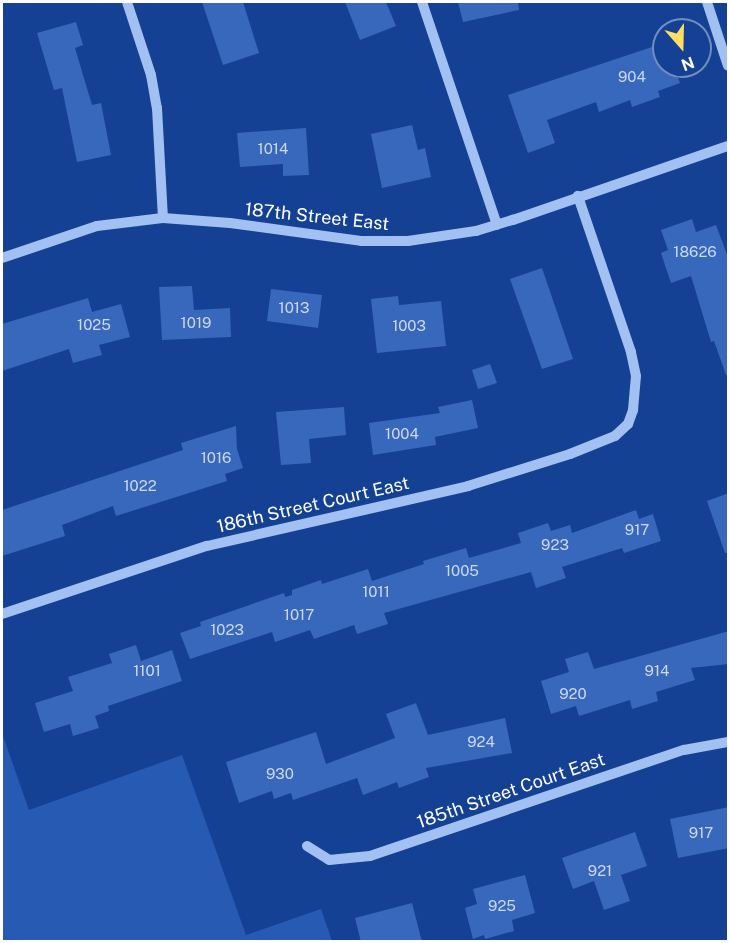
<!DOCTYPE html>
<style>
body{margin:0}
#map{position:relative;width:730px;height:943px;overflow:hidden;background:#144194;font-family:"Public Sans",sans-serif}
div>[style]{position:absolute}
[style*='--x']{left:calc(var(--x)*1px);top:calc(var(--y)*1px);width:calc(var(--w)*1px);rotate:calc(var(--a)*1deg)}
.green>*{inset:0;background:#265ab3}
.building>*{inset:0;background:#3868bb}
.minor>*{height:10px;margin:-5px;padding:0 5px;transform-origin:5px;border-radius:5px;background:#a2c0f2}
span{translate:-50% -50%;white-space:nowrap;text-align:center;line-height:1.15;-webkit-text-stroke:5px #144194;paint-order:stroke}
.number-label{font-size:15px;color:#cdd9ee}
.number-label span{-webkit-text-stroke-width:0}
.street-label{font-size:18px;color:#fff}
.frame{position:absolute;inset:0;border:3px solid #fff;pointer-events:none}
.north{position:absolute;left:652px;top:18px;width:60px;height:60px;box-sizing:border-box;background:#144194;border:2px solid #728dbf;border-radius:50%;rotate:160deg;font-size:16px;font-weight:700;line-height:24px;text-align:center;color:#fff}
.north::after{content:'';display:block;margin:auto;width:21px;height:27px;background:#ffde63;clip-path:polygon(50% 0,100% 100%,50% 72%,0 100%)}
</style>
<div id="map">
<div class="green">
<div style="clip-path:polygon(2px 733px,29px 810px,182px 755px,246px 935px,321px 909px,332px 941px,2px 941px)"></div>
</div>
<div class="building">
<div style="clip-path:polygon(202px 2px,243px 2px,259px 53px,223px 65px)"></div>
<div style="clip-path:polygon(345px 2px,386px 2px,396px 26px,360px 40px)"></div>
<div style="clip-path:polygon(458px 2px,518px 2px,519px 10px,463px 22px)"></div>
<div style="clip-path:polygon(76px 22px,83px 45px,75px 48px,92px 105px,101px 103px,111px 155px,77px 162px,62px 88px,54px 90px,37px 33px)"></div>
<div style="clip-path:polygon(664px 43px,664px 66px,674px 66px,680px 83px,658px 91px,660px 97px,632px 107px,630px 100px,599px 112px,596px 102px,547px 120px,555px 143px,528px 153px,508px 95px)"></div>
<div style="clip-path:polygon(412px 125px,418px 150px,425px 148px,431px 177px,382px 188px,371px 134px)"></div>
<div style="clip-path:polygon(306px 128px,309px 175px,283px 176px,283px 164px,240px 167px,237px 133px)"></div>
<div style="clip-path:polygon(692px 219px,696px 232px,716px 225px,729px 260px,729px 375px,726px 375px,714px 341px,711px 342px,691px 276px,671px 283px,661px 253px,668px 250px,661px 230px)"></div>
<div style="clip-path:polygon(542px 268px,573px 359px,542px 369px,510px 279px)"></div>
<div style="clip-path:polygon(192px 286px,194px 310px,230px 308px,231px 337px,162px 340px,159px 287px)"></div>
<div style="clip-path:polygon(271px 289px,322px 295px,318px 328px,267px 321px)"></div>
<div style="clip-path:polygon(398px 296px,399px 305px,441px 301px,446px 346px,377px 353px,371px 299px)"></div>
<div style="clip-path:polygon(88px 298px,92px 312px,121px 304px,130px 337px,99px 345px,102px 355px,73px 363px,69px 349px,2px 371px,2px 324px)"></div>
<div style="clip-path:polygon(490px 364px,497px 383px,478px 389px,472px 370px)"></div>
<div style="clip-path:polygon(472px 400px,478px 428px,435px 437px,436px 445px,373px 455px,369px 423px,440px 413px,438px 407px)"></div>
<div style="clip-path:polygon(344px 407px,346px 435px,309px 439px,311px 463px,281px 465px,276px 412px)"></div>
<div style="clip-path:polygon(236px 426px,237px 449px,243px 468px,225px 474px,227px 481px,116px 516px,113px 506px,62px 525px,65px 536px,2px 556px,2px 510px,183px 450px,181px 443px)"></div>
<div style="clip-path:polygon(729px 493px,729px 553px,725px 553px,707px 501px)"></div>
<div style="clip-path:polygon(636px 510px,639px 519px,653px 514px,661px 541px,624px 553px,622px 548px,562px 567px,566px 578px,536px 588px,531px 572px,384px 613px,388px 624px,357px 634px,354px 625px,314px 639px,310px 630px,275px 642px,272px 632px,190px 659px,180px 633px,201px 626px,200px 622px,284px 593px,285px 597px,292px 595px,292px 590px,321px 580px,322px 584px,368px 569px,372px 581px,424px 564px,423px 561px,466px 548px,469px 558px,521px 543px,518px 533px,548px 523px,551px 531px,570px 525px,572px 533px)"></div>
<div style="clip-path:polygon(729px 631px,729px 664px,691px 668px,695px 680px,656px 692px,658px 701px,632px 709px,630px 700px,579px 716px,576px 706px,551px 714px,541px 681px,569px 672px,565px 659px,588px 652px,594px 669px)"></div>
<div style="clip-path:polygon(136px 645px,141px 661px,172px 650px,182px 681px,108px 706px,109px 711px,95px 716px,99px 728px,73px 736px,70px 724px,44px 732px,35px 703px,73px 691px,68px 677px,112px 663px,109px 654px)"></div>
<div style="clip-path:polygon(416px 703px,428px 735px,505px 718px,512px 753px,426px 768px,429px 777px,399px 788px,397px 782px,363px 795px,357px 778px,293px 800px,291px 793px,274px 799px,272px 791px,239px 803px,226px 762px,316px 732px,326px 764px,395px 738px,386px 714px)"></div>
<div style="clip-path:polygon(729px 807px,729px 848px,678px 858px,670px 819px)"></div>
<div style="clip-path:polygon(635px 832px,647px 866px,621px 875px,630px 901px,604px 910px,594px 881px,573px 889px,562px 858px)"></div>
<div style="clip-path:polygon(525px 875px,535px 913px,512px 920px,514px 931px,485px 939px,484px 935px,473px 939px,465px 908px,477px 904px,473px 889px)"></div>
<div style="clip-path:polygon(412px 903px,422px 942px,361px 942px,355px 918px)"></div>
</div>
<div class="minor">
<div style="--x:127;--y:2;--w:77;--a:71.8"></div>
<div style="--x:151;--y:75;--w:34;--a:80"></div>
<div style="--x:157;--y:108;--w:110;--a:86.9"></div>
<div style="--x:422;--y:2;--w:235;--a:71.4"></div>
<div style="--x:707;--y:2;--w:67;--a:71.8"></div>
<div style="--x:2;--y:258;--w:100;--a:-18.6"></div>
<div style="--x:97;--y:226;--w:66;--a:-6.9"></div>
<div style="--x:163;--y:218;--w:67;--a:4.3"></div>
<div style="--x:230;--y:223;--w:132;--a:7.8"></div>
<div style="--x:361;--y:241;--w:47;--a:0"></div>
<div style="--x:408;--y:241;--w:69;--a:-8.4"></div>
<div style="--x:476;--y:231;--w:39;--a:-17"></div>
<div style="--x:513;--y:220;--w:227;--a:-19"></div>
<div style="--x:2;--y:614;--w:216;--a:-18.4"></div>
<div style="--x:207;--y:546;--w:268;--a:-12.9"></div>
<div style="--x:468;--y:486;--w:107;--a:-17.4"></div>
<div style="--x:570;--y:454;--w:48;--a:-21.8"></div>
<div style="--x:615;--y:436;--w:18;--a:-43"></div>
<div style="--x:628;--y:424;--w:15;--a:-70"></div>
<div style="--x:633;--y:410;--w:34;--a:-85"></div>
<div style="--x:636;--y:376;--w:25;--a:-102"></div>
<div style="--x:631;--y:352;--w:165;--a:-108.8"></div>
<div style="--x:307;--y:846;--w:26;--a:32"></div>
<div style="--x:329;--y:860;--w:41;--a:-5.6"></div>
<div style="--x:370;--y:856;--w:331;--a:-18.7"></div>
<div style="--x:684;--y:750;--w:45;--a:-10.3"></div>
</div>
<div class="number-label">
<span style="left:632px;top:77px">904</span>
<span style="left:273px;top:149px">1014</span>
<span style="left:695px;top:252px">18626</span>
<span style="left:294px;top:308px">1013</span>
<span style="left:196px;top:323px">1019</span>
<span style="left:94px;top:325px">1025</span>
<span style="left:409px;top:326px">1003</span>
<span style="left:402px;top:434px">1004</span>
<span style="left:216px;top:458px">1016</span>
<span style="left:140px;top:486px">1022</span>
<span style="left:637px;top:530px">917</span>
<span style="left:555px;top:545px">923</span>
<span style="left:462px;top:571px">1005</span>
<span style="left:376px;top:592px">1011</span>
<span style="left:299px;top:615px">1017</span>
<span style="left:227px;top:630px">1023</span>
<span style="left:147px;top:671px">1101</span>
<span style="left:657px;top:671px">914</span>
<span style="left:573px;top:694px">920</span>
<span style="left:481px;top:742px">924</span>
<span style="left:280px;top:774px">930</span>
<span style="left:701px;top:833px">917</span>
<span style="left:600px;top:871px">921</span>
<span style="left:502px;top:906px">925</span>
</div>
<div class="street-label">
<span style="left:317px;top:217px;rotate:6deg">187th Street East</span>
<span style="left:313px;top:505px;rotate:-13deg">186th Street Court East</span>
<span style="left:511px;top:791px;rotate:-19deg">185th Street Court East</span>
</div>
<div class="frame"></div>
<div class="north">N</div>
</div>
